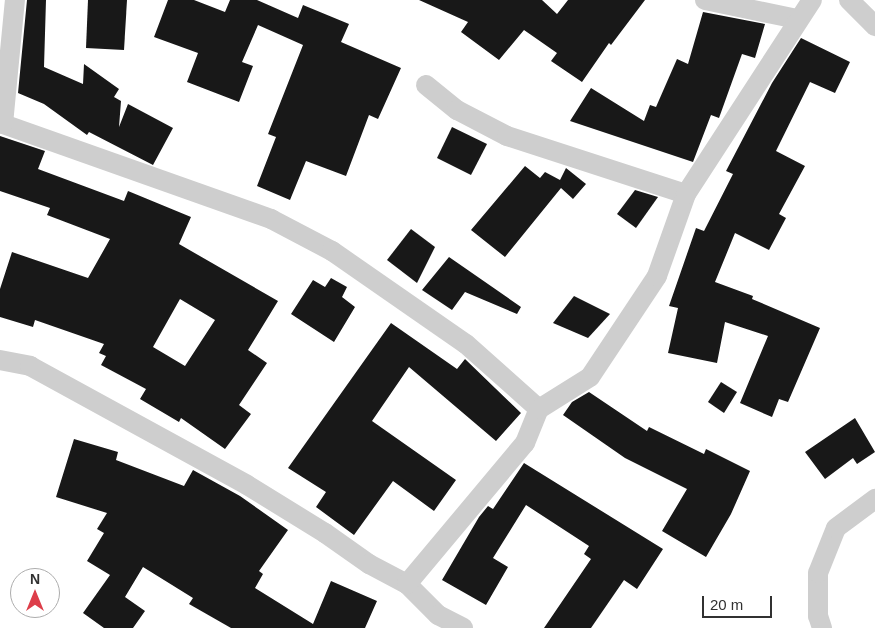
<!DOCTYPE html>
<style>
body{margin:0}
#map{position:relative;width:875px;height:628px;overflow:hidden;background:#fff;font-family:Arial,sans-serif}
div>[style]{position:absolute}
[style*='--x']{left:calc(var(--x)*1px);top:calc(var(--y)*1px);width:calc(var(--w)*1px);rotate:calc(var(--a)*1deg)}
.building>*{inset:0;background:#181818}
.minor>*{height:20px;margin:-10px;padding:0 10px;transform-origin:10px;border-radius:10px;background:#cecece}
span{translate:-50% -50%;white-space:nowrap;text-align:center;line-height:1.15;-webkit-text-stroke:5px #fff;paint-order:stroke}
.north{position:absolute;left:10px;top:568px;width:50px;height:50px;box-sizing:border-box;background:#fff;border:1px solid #adadad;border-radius:50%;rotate:0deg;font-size:14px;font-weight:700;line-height:20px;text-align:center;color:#313131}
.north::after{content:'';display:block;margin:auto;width:18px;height:22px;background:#dd3e4a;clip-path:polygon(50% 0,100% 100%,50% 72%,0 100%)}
.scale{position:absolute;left:702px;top:596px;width:70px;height:22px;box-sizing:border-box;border:2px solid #313131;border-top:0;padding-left:6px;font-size:15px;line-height:18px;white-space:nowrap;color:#313131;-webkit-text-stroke:4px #fff;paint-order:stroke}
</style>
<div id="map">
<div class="building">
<div style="clip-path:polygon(27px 0,46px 0,44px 67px,83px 84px,84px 64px,119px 89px,114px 97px,121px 101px,119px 127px,128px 104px,173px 128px,153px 165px,89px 132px,87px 135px,44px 104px,18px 93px)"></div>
<div style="clip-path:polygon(88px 0,127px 0,124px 50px,86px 48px)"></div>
<div style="clip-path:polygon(168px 0,194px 0,225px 12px,230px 0,257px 0,298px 18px,303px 5px,349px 24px,341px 42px,401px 68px,378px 119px,369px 115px,346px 176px,306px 161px,290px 200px,257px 186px,276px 137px,268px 134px,303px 45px,258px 25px,242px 62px,253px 66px,239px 102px,187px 82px,198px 53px,154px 37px)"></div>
<div style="clip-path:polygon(419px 0,542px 0,557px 14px,568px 0,645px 0,611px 45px,609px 43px,582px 82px,551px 61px,557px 53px,524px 30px,499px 60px,461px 32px,468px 22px)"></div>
<div style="clip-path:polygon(703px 12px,765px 24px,755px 58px,742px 54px,719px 118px,711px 115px,693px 162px,570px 121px,591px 88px,644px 121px,650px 105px,656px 107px,677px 59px,688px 64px)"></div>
<div style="clip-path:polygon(801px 38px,850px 62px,835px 93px,810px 82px,776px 151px,805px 166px,779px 214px,786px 218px,769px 250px,735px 233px,715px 282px,753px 296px,752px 299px,820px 328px,788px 402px,779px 399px,772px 417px,740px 403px,768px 336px,725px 322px,717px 363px,668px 353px,678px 308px,669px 306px,696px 228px,704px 231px,733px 174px,726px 171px,772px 83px)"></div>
<div style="clip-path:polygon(452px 127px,487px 144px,471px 175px,437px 158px)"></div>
<div style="clip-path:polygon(evenodd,0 136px,45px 151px,38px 169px,124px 201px,128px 191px,191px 217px,179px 244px,278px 301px,248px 350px,267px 363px,239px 405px,251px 414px,225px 449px,181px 418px,179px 422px,140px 399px,146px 389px,101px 365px,106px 356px,99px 353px,104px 344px,35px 320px,33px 327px,0 317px,0 289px,12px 252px,88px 278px,110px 239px,47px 215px,50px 208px,0 191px,0 136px,180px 299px,215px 320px,185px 366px,153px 347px,180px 299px)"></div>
<div style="clip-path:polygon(525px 166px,540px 178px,545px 172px,560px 180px,566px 168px,586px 184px,573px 199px,561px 188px,505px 257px,471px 230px)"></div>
<div style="clip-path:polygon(635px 190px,658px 197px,636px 228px,617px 214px)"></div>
<div style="clip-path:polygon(411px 229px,435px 247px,417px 283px,387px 260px)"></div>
<div style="clip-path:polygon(449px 257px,521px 307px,517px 314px,465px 292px,452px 310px,422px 290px)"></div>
<div style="clip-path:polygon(331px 278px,347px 287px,342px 297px,355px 307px,334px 342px,291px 314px,313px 280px,325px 287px)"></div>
<div style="clip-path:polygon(574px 296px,610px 314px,588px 338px,553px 323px)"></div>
<div style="clip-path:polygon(391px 323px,457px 369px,465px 359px,521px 413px,496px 441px,409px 367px,372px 421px,456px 480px,434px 511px,393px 481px,354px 535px,316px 507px,326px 492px,288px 468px)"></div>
<div style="clip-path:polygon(721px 382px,737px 392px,724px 413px,708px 402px)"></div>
<div style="clip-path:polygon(589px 392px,647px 431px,649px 427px,704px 454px,706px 449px,750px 471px,731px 514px,706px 557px,662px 531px,687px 489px,625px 458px,563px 415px,572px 402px)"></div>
<div style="clip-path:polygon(855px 418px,875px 452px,857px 464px,853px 458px,825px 479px,805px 452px)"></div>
<div style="clip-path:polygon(74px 439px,118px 452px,116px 460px,184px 486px,193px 470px,240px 496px,288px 530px,259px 571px,263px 574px,255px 588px,313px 624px,331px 581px,377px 601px,365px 628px,231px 628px,189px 604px,193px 598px,143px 567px,125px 597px,145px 611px,133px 628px,104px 628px,83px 613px,110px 575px,87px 561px,104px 533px,97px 529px,107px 513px,56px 497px)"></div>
<div style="clip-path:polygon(524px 463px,663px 549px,637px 589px,624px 580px,591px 628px,544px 628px,591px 559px,584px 554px,589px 546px,526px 505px,493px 558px,508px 567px,486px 605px,442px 580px,479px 517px,488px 506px,493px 509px)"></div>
</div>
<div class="minor">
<div style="--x:705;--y:0;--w:94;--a:11.7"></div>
<div style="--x:849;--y:0;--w:37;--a:45"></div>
<div style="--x:426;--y:85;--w:40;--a:39"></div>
<div style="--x:457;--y:110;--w:56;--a:27.5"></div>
<div style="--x:507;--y:136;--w:188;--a:18"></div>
<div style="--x:0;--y:123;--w:288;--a:19.5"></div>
<div style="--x:271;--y:219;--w:69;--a:27.7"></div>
<div style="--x:332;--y:251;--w:163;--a:34.8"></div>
<div style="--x:466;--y:344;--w:98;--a:41.7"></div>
<div style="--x:3;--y:124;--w:125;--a:-84.5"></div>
<div style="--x:0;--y:360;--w:31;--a:11"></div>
<div style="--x:30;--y:366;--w:247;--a:28.7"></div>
<div style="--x:247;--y:485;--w:92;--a:31.6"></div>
<div style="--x:325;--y:533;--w:54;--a:35.2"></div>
<div style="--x:369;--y:564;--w:43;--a:27.8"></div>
<div style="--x:407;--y:584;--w:44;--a:45"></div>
<div style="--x:438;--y:615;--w:28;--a:27"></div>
<div style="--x:407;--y:584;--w:184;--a:-50.1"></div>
<div style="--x:525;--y:443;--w:37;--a:-68"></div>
<div style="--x:539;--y:409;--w:60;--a:-32.1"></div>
<div style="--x:590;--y:377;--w:121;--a:-56.4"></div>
<div style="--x:657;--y:276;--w:87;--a:-70.5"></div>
<div style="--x:686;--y:194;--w:231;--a:-57"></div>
<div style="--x:822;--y:628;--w:13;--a:-108"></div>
<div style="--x:818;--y:616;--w:43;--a:-90"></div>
<div style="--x:818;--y:573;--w:48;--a:-68.2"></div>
<div style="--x:836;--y:528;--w:49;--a:-36.6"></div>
</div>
<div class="north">N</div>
<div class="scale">20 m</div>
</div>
